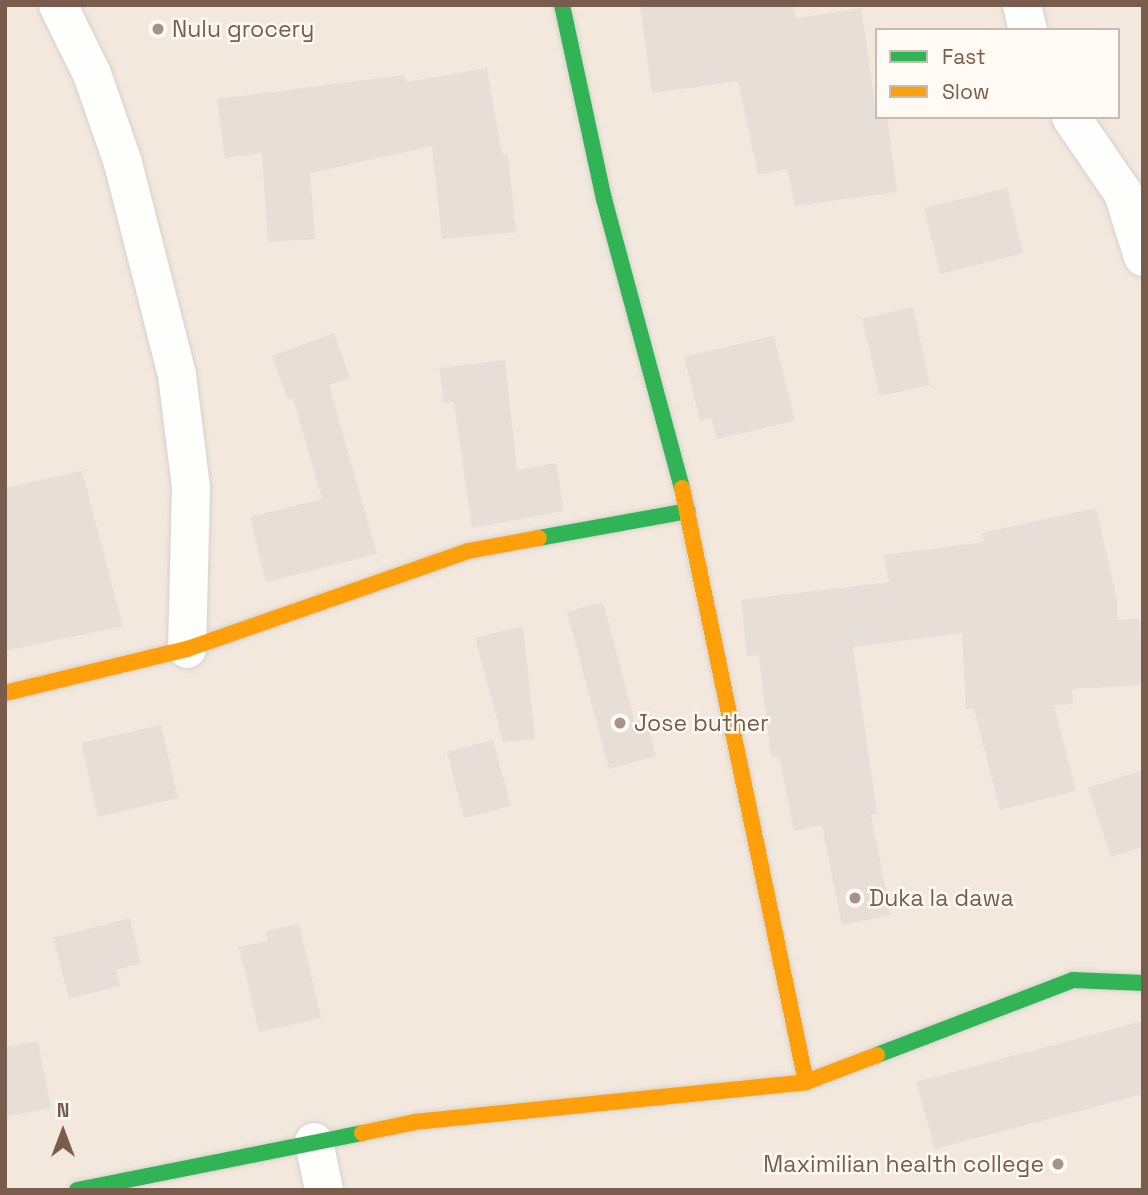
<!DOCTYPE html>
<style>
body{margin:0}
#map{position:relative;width:1148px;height:1195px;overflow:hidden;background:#f9f5f0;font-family:"Space Grotesk",sans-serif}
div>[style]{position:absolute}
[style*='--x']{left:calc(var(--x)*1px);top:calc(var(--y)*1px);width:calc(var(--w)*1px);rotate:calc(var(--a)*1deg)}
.residential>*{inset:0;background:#f2e8de}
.building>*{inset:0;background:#e6ded7}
.roads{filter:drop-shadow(0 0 2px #d7d1cb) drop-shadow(0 0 2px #d7d1cb)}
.street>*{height:38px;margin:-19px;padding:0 19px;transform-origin:19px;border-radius:19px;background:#fefefd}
.fast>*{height:16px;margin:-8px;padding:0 8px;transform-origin:8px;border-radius:8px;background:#30b455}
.slow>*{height:16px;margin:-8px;padding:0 8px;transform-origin:8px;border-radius:8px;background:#ff9f0a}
.dots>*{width:19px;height:19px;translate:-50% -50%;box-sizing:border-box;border:4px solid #fffaf3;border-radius:50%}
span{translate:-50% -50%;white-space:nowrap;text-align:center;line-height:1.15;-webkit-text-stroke:5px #fffaf3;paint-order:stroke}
.poi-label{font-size:23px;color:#7a5c4d}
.left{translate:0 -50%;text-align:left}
.right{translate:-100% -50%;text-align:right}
.frame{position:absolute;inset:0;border:7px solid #7a5c4d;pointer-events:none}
.legend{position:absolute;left:875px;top:28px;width:245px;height:91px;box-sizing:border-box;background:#fffaf3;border:2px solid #cabbb1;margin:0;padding:9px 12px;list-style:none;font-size:21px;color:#7a5c4d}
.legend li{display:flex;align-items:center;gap:14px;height:35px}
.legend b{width:35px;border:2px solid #cabbb1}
.north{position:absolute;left:28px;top:1097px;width:70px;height:70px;-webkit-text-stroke:5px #fffaf3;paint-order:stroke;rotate:0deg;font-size:19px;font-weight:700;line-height:28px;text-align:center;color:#7a5c4d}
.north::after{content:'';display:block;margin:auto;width:24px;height:32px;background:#7a5c4d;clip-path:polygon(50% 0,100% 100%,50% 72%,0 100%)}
</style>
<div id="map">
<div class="residential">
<div style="clip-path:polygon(evenodd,5px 5px,1143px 5px,1143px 1190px,5px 1190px,5px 5px,877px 30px,1118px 30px,1118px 117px,877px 117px,877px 30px)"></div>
</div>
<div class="building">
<div style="clip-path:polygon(640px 5px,794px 5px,796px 18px,861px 8px,877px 117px,887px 117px,897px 192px,795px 206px,787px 169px,758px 175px,738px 81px,652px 93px)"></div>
<div style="clip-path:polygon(487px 68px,502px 154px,508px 154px,516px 232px,442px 239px,432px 146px,310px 173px,315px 239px,268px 242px,262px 153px,225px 158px,217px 99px,405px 75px,406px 82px)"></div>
<div style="clip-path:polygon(1007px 188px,1023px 253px,940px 274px,924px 208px)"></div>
<div style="clip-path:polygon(913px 307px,930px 385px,880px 396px,862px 319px)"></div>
<div style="clip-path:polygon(334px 333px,350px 378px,329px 385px,377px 554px,266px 582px,250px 517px,322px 499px,293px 398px,288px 400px,272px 356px)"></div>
<div style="clip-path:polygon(774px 336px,795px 421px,717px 439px,711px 418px,700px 421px,684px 357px)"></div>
<div style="clip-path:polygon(505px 360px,517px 470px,556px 463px,564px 511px,472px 528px,454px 402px,444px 403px,439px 368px)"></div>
<div style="clip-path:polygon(82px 471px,123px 626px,5px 651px,5px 488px)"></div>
<div style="clip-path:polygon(1096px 508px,1117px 600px,1117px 620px,1140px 619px,1143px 685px,1072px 689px,1073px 704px,1054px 705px,1076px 791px,1000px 810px,974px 709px,966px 709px,962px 633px,853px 647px,877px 813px,871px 815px,891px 915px,842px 925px,822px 825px,794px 831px,779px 757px,771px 757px,759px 655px,747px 656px,741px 600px,889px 582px,883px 555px,984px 542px,982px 533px)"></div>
<div style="clip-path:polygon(603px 602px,635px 722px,646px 719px,656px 756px,609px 769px,567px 612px)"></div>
<div style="clip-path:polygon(523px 626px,535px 739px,503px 742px,475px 638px)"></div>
<div style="clip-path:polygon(161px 725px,178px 798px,98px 817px,81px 743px)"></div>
<div style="clip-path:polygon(493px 740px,511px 806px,464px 818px,447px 752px)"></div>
<div style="clip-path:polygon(1143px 770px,1143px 847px,1111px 857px,1088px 788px)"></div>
<div style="clip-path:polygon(130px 918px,141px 963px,116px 970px,120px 986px,69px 999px,53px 938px)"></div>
<div style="clip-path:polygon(299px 924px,321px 1018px,259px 1032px,239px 947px,268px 941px,265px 931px)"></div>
<div style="clip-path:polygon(1143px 1021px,1143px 1094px,935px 1149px,916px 1082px)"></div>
<div style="clip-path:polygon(38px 1041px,51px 1108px,5px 1117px,5px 1047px)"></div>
</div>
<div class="roads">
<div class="street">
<div style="--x:58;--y:5;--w:77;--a:63.8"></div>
<div style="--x:92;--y:74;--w:94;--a:70.8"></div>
<div style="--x:123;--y:163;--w:219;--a:75.7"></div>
<div style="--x:177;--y:375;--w:114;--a:82.9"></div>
<div style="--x:191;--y:488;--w:161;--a:91.4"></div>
<div style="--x:1022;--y:5;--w:26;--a:77"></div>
<div style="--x:1071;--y:117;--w:92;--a:55.6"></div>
<div style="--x:1123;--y:193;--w:67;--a:72.6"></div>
<div style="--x:314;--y:1142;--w:49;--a:78.2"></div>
</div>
<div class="fast">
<div style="--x:562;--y:5;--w:198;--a:77.8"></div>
<div style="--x:604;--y:199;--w:299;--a:74.9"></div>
<div style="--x:539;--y:538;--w:151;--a:-10.3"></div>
<div style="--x:877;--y:1055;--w:210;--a:-20.9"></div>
<div style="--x:1073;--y:980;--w:70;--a:2.5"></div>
<div style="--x:77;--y:1190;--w:291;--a:-11.3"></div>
</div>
<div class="slow">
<div style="--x:682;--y:488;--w:607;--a:78.21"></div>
<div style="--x:5;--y:693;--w:187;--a:-13.6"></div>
<div style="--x:187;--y:649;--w:298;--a:-19.2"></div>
<div style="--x:468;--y:551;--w:72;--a:-10.4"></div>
<div style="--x:362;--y:1133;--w:54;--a:-11.7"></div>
<div style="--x:415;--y:1122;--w:393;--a:-5.8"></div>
<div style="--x:806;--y:1082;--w:76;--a:-20.8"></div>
</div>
</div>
<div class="dots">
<div style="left:158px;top:29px;background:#a69286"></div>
<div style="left:620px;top:723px;background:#a69286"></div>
<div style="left:855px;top:898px;background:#a69286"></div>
<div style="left:1058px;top:1164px;background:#a69286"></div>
</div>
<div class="poi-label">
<span class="left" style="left:172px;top:29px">Nulu grocery</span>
<span class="left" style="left:634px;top:723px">Jose buther</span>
<span class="left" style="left:869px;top:898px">Duka la dawa</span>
<span class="right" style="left:1044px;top:1164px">Maximilian health college</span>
</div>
<div class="frame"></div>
<ul class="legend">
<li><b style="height:9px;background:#30b455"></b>Fast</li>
<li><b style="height:9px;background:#ff9f0a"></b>Slow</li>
</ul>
<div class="north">N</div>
</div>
